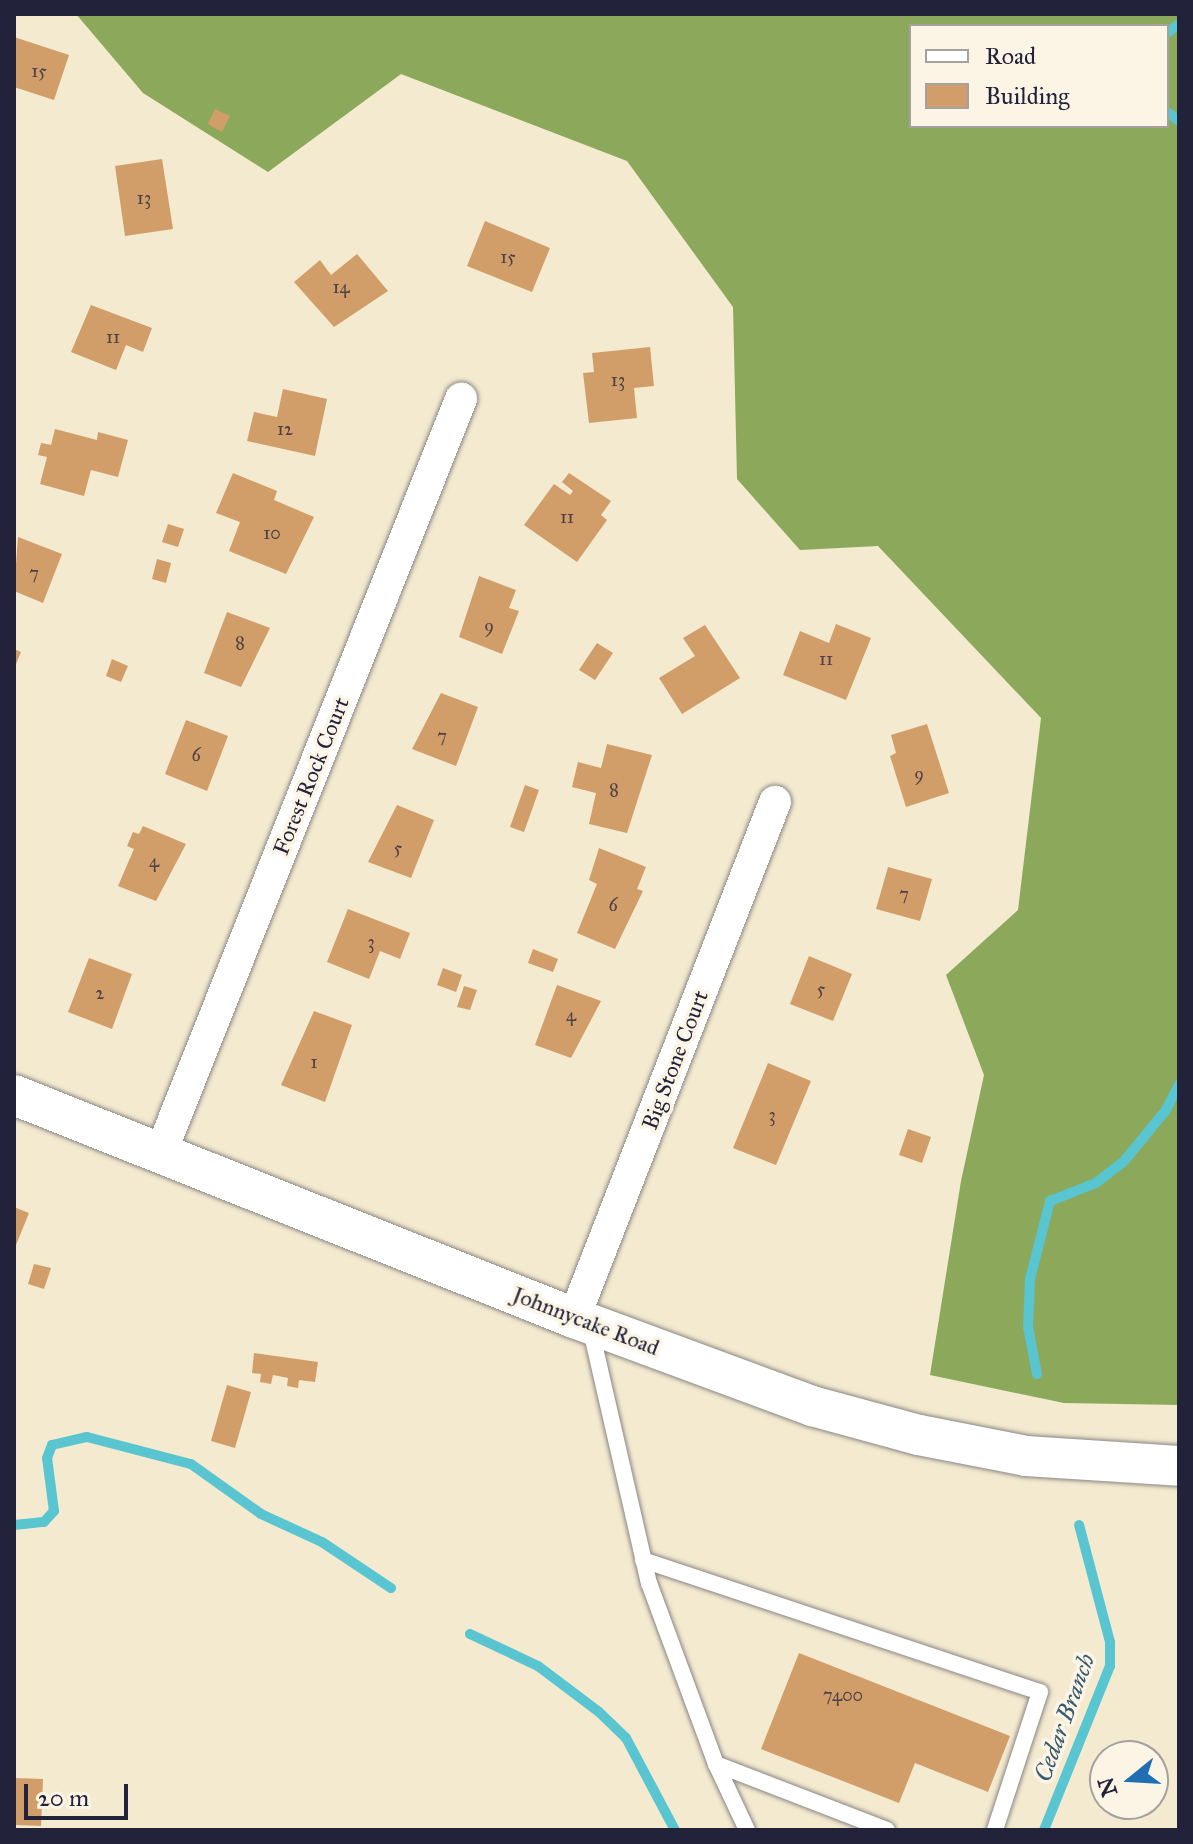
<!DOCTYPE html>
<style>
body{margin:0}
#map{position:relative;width:1193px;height:1844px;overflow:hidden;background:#f3eacf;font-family:"IM FELL Great Primer",serif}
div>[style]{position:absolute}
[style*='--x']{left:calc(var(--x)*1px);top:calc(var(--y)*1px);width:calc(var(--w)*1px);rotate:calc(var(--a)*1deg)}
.forest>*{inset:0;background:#8ba85b}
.stream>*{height:10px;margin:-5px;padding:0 5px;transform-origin:5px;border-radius:5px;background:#59c5d1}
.building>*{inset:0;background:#d19e6a}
.roads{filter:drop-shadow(0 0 2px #8a8685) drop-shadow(0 0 2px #8a8685)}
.service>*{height:16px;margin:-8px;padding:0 8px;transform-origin:8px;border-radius:8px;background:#fff}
.minor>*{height:32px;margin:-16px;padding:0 16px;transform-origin:16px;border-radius:16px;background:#fff}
.tertiary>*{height:40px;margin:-20px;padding:0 20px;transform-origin:20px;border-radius:20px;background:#fff}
span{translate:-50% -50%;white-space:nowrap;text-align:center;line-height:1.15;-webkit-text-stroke:7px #fcf5e5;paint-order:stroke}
.number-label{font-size:18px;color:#4e4147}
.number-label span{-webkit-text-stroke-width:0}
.street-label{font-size:22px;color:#22223b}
.water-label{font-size:24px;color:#355b70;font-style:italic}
.frame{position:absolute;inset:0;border:16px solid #22223b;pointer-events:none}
.legend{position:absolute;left:909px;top:24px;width:260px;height:104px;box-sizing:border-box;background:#fcf5e5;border:2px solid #a5a1a1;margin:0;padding:10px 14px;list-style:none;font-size:24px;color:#22223b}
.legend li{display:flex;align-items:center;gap:16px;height:40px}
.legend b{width:40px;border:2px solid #a5a1a1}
.north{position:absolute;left:1089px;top:1740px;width:80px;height:80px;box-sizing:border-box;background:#fcf5e5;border:2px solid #a5a1a1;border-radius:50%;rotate:252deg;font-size:22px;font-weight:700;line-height:32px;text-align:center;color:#22223b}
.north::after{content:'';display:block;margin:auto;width:28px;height:36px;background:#1f6fb2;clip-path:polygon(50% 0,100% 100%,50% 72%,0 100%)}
.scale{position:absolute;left:24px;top:1784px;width:104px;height:36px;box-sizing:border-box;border:4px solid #22223b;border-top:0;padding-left:10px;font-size:24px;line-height:28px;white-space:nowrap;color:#22223b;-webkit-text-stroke:6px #fcf5e5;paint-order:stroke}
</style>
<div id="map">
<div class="forest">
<div style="clip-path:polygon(evenodd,76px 14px,1179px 14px,1179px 1405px,1064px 1403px,930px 1375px,961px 1181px,984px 1075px,946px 975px,1018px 910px,1041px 718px,878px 546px,800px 550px,737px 479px,733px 307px,627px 161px,401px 74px,268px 172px,143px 93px,76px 14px,911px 26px,1167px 26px,1167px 126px,911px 126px,911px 26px)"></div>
</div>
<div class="stream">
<div style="--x:1167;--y:33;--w:15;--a:-37"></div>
<div style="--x:1167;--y:112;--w:15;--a:37"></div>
<div style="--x:1037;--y:1374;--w:48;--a:-100.8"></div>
<div style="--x:1028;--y:1327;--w:48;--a:-87.6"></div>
<div style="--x:1030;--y:1279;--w:81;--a:-75.6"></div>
<div style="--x:1050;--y:1201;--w:49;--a:-21.4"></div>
<div style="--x:1096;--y:1183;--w:37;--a:-38"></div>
<div style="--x:1125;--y:1160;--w:65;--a:-50.6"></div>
<div style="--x:1166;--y:1110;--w:29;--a:-63"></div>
<div style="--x:14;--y:1525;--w:30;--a:-6"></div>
<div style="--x:44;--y:1522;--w:15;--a:-48"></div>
<div style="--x:54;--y:1511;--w:53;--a:-97.5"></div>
<div style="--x:47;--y:1458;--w:14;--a:-69"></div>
<div style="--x:52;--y:1445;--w:36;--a:-13"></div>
<div style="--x:87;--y:1437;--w:107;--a:14.6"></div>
<div style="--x:191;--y:1464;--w:86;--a:35.5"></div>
<div style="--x:261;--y:1514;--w:67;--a:24.7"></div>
<div style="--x:322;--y:1542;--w:83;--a:33.7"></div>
<div style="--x:470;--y:1634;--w:75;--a:25.2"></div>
<div style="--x:538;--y:1666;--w:76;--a:37"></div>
<div style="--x:599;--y:1712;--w:37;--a:44"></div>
<div style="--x:626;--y:1738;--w:104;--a:62"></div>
<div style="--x:1044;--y:1830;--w:177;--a:-68.1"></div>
<div style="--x:1110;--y:1666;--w:24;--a:-90"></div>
<div style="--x:1110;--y:1642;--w:121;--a:-104.8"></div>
</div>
<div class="building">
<div style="clip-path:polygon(14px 37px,69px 55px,54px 100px,14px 87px)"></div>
<div style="clip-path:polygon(215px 109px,230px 116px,222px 132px,208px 124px)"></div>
<div style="clip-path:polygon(162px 159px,173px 229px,125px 236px,115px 166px)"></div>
<div style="clip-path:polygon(485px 221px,550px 248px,532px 292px,467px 266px)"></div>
<div style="clip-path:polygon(357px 254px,388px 291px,334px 327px,294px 282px,320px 260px,331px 275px)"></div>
<div style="clip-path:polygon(91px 305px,152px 328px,143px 352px,126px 345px,116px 370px,71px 352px)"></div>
<div style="clip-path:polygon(650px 347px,654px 386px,634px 388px,637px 418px,589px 423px,583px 373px,594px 372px,592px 353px)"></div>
<div style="clip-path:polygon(283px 389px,327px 399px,315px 456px,247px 441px,254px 412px,277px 417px)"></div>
<div style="clip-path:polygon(55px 429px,97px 440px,98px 432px,128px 440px,118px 477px,91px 470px,84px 496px,40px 484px,47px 457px,38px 455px,41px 443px,51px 445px)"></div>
<div style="clip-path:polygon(233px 473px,277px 491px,274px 500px,314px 517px,286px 574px,229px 551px,240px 522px,216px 513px)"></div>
<div style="clip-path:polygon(569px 473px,611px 501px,601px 515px,607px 520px,577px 562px,524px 525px,554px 484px,570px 495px,573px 491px,562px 482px)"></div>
<div style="clip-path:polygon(168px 524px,184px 529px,178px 547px,162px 542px)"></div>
<div style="clip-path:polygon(18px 537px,62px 554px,43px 603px,14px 591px)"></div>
<div style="clip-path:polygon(157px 559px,171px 563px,166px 583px,152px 579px)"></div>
<div style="clip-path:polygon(479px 576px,516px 590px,509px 608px,519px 611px,502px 654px,459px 637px)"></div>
<div style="clip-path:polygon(227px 612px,270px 628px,241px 687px,204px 673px)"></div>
<div style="clip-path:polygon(836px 624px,871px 638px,846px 700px,783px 675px,800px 631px,829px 643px)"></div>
<div style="clip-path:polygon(705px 625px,740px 678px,682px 714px,659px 678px,695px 656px,683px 638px)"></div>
<div style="clip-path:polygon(597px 643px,613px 653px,595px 680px,579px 670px)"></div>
<div style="clip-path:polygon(14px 649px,21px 652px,14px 669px)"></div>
<div style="clip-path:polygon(112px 659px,128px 666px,121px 682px,106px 676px)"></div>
<div style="clip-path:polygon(441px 693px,478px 707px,456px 766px,412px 749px)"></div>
<div style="clip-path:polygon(186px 720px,228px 736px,207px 791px,165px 774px)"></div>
<div style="clip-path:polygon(927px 724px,949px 793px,906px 807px,890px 756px,896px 753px,891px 735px)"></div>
<div style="clip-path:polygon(607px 744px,652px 755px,627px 833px,589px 824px,596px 793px,572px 787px,578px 762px,601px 768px)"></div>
<div style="clip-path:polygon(525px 785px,539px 790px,524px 832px,510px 827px)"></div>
<div style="clip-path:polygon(397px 805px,434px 820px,411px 878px,368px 862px)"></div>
<div style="clip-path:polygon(143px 826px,186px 844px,156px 901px,118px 886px,134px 849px,127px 846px,133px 832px,139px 834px)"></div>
<div style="clip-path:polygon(599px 848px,646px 867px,637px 889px,643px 891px,615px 949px,577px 933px,597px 884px,589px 880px)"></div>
<div style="clip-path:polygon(888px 867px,932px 879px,920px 921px,876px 909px)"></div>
<div style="clip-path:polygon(348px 909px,410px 933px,400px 959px,380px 951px,369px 979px,327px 962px)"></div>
<div style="clip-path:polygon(533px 949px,558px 959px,553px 972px,528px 963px)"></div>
<div style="clip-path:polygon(809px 956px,852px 974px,833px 1021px,790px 1004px)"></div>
<div style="clip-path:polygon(89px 958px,132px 974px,112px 1029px,68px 1012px)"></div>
<div style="clip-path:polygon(443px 968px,462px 975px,456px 992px,437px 985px)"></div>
<div style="clip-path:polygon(557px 985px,601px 1001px,571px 1058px,535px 1045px)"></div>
<div style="clip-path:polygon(464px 986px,477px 990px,470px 1010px,457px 1007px)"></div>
<div style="clip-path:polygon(314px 1011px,352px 1025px,325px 1102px,281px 1085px)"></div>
<div style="clip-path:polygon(768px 1063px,811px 1081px,776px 1165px,733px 1148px)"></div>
<div style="clip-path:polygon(908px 1129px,931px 1137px,922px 1163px,899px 1155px)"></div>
<div style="clip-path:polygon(14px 1207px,29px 1213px,14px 1250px)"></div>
<div style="clip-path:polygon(34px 1264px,51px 1268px,44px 1289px,28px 1284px)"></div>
<div style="clip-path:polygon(254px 1353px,318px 1362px,315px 1382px,299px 1380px,298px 1388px,287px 1386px,288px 1378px,273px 1375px,271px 1384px,260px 1382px,261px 1374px,252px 1373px)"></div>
<div style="clip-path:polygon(227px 1385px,251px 1392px,235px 1448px,211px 1441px)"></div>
<div style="clip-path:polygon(799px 1653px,1010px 1736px,988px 1792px,915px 1763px,899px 1803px,761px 1749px)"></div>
<div style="clip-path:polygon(14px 1778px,43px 1779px,41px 1826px,14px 1825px)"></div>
</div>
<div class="roads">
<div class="service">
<div style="--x:590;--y:1326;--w:264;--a:77.1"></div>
<div style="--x:649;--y:1583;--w:193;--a:69.7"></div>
<div style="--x:716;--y:1764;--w:73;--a:64.8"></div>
<div style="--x:643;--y:1560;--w:418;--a:18.4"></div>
<div style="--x:1040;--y:1692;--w:145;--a:108.1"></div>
<div style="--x:716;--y:1764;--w:183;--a:21.1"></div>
</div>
<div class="minor">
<div style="--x:161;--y:1152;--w:811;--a:-68.28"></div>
<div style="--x:574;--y:1318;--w:554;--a:-68.72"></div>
</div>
<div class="tertiary">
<div style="--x:14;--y:1095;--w:603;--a:21.71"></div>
<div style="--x:574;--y:1318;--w:254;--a:20.3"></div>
<div style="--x:812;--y:1406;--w:111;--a:15.2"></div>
<div style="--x:919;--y:1435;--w:109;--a:11.1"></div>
<div style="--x:1026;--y:1456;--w:153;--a:3.7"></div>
</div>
</div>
<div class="number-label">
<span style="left:39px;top:71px">15</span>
<span style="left:144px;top:198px">13</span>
<span style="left:508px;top:257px">15</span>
<span style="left:341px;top:287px">14</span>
<span style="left:113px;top:337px">11</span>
<span style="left:618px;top:380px">13</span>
<span style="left:285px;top:429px">12</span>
<span style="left:567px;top:517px">11</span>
<span style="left:272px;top:533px">10</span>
<span style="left:34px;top:573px">7</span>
<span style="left:489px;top:626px">9</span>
<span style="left:240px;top:643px">8</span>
<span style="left:826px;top:659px">11</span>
<span style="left:442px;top:736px">7</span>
<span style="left:196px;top:755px">6</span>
<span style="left:919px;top:774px">9</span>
<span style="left:614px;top:790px">8</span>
<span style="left:398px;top:848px">5</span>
<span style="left:154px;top:861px">4</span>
<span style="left:904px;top:894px">7</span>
<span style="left:613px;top:905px">6</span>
<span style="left:371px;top:942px">3</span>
<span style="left:821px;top:989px">5</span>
<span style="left:100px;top:993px">2</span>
<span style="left:571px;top:1015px">4</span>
<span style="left:314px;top:1062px">1</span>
<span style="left:772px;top:1115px">3</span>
<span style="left:843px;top:1695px">7400</span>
</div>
<div class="street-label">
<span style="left:311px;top:776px;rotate:-68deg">Forest Rock Court</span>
<span style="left:675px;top:1060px;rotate:-69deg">Big Stone Court</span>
<span style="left:586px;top:1321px;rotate:21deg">Johnnycake Road</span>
</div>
<div class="water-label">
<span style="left:1065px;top:1718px;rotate:-70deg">Cedar Branch</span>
</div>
<div class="frame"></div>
<ul class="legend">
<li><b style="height:10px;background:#fff"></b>Road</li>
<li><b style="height:22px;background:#d19e6a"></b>Building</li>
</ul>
<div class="north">N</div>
<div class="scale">20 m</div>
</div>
